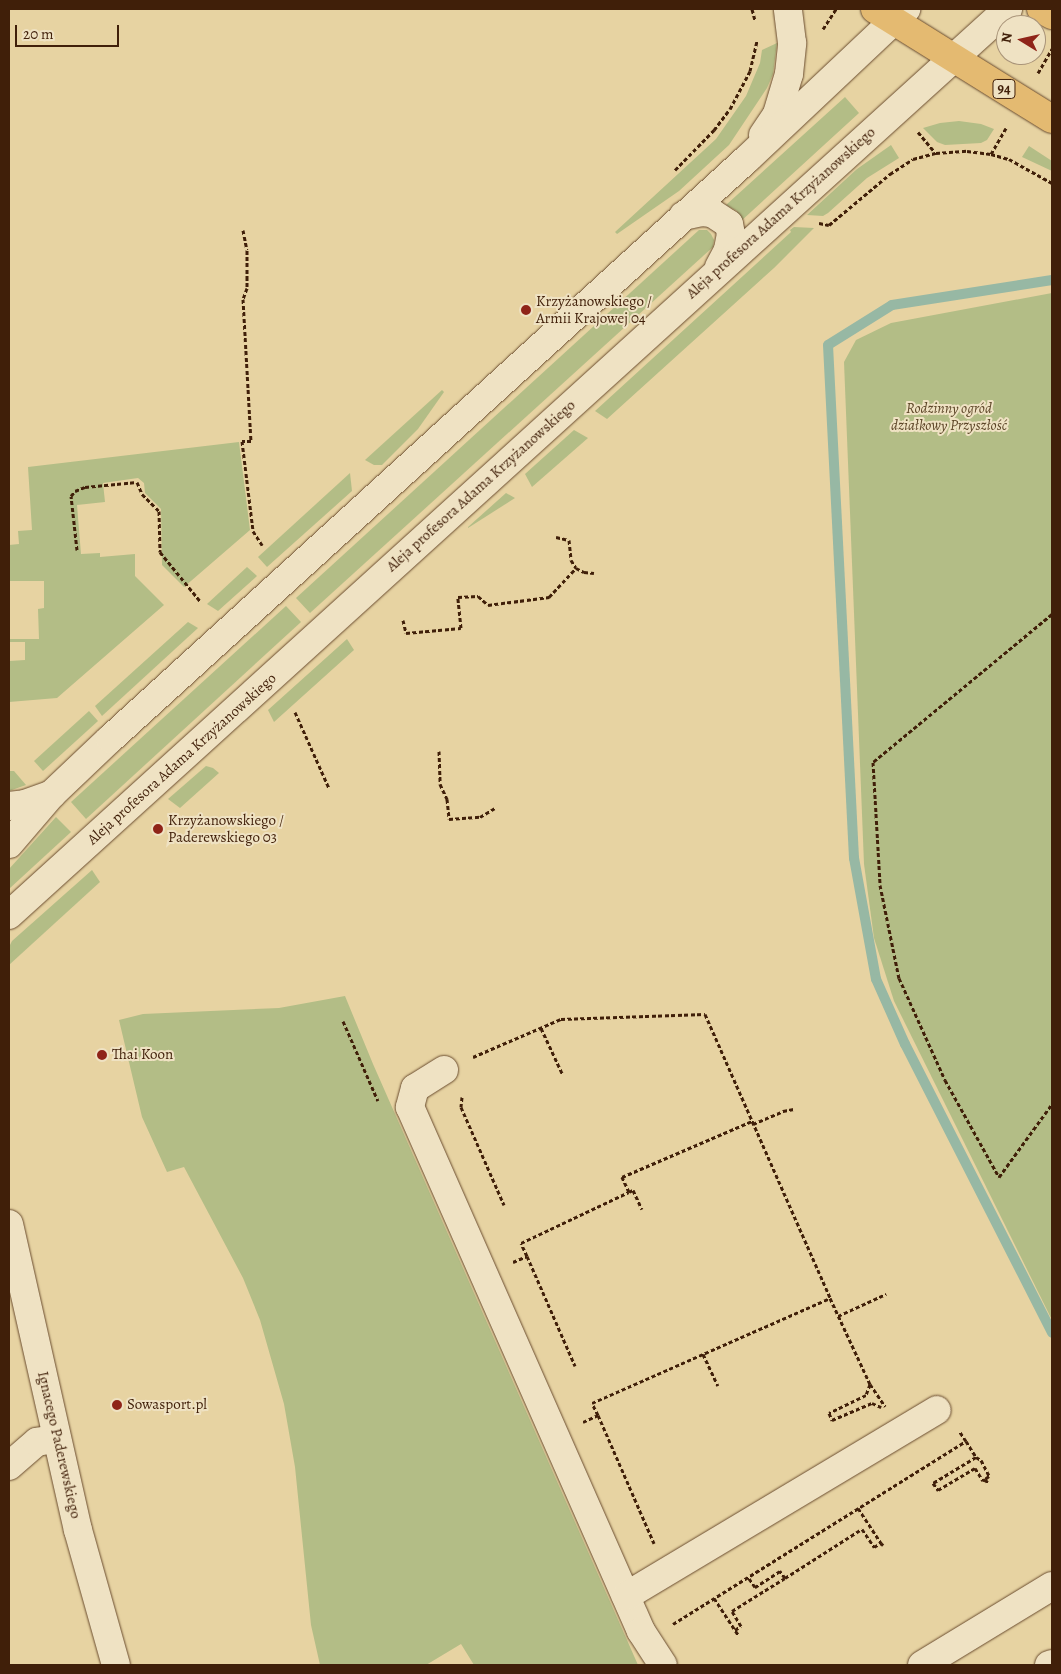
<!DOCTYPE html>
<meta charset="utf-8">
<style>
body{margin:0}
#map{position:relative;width:1061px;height:1674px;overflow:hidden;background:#e7d3a2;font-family:Alegreya,serif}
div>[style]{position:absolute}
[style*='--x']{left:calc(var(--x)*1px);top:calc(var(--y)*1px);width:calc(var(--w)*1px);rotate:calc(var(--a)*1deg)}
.green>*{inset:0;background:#b3bd86}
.stream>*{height:10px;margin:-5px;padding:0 5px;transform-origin:5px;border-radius:5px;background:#97b8a4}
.path>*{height:3px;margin-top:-1.5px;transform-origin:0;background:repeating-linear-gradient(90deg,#401f09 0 4px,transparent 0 6.5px)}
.roads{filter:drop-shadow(0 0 1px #6a4c2f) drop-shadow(0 0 1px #6a4c2f)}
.minor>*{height:28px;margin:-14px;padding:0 14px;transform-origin:14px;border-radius:14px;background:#efe2c3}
.major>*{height:28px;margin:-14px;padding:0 14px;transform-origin:14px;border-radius:14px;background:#e4ba71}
.dots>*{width:14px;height:14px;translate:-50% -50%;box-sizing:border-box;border:2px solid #efe2c3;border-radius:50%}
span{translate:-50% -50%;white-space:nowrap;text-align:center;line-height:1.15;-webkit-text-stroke:4px #efe2c3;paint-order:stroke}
.shield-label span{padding:1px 4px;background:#efe2c3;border:1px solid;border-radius:4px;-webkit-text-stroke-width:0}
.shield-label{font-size:14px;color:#401f09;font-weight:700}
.street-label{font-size:15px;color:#401f09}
.poi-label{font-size:15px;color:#401f09}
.left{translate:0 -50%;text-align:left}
.park-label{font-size:15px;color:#5d4628;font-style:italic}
.frame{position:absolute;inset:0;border:10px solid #401f09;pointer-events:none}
.north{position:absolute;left:996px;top:15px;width:50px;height:50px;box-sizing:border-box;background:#efe2c3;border:1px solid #a99479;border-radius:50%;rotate:279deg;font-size:14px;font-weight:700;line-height:20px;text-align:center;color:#401f09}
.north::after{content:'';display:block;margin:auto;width:18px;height:22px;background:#8f2418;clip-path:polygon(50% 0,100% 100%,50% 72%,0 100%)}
.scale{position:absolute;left:15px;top:25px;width:104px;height:22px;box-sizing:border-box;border:2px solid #401f09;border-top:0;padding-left:6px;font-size:15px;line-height:18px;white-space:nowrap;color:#401f09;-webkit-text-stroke:4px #efe2c3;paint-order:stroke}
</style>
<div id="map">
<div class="green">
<div style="clip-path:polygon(777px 43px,773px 74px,767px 88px,729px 145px,679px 191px,617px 234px,615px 232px,716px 139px,746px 96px,760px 63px,762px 50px)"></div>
<div style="clip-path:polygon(845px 97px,859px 113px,740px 222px,737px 211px,726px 205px)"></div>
<div style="clip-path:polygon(959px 121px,981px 124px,994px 129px,987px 140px,981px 143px,945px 145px,937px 142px,923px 128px,940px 123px)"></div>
<div style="clip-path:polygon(891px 145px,899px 158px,867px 178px,828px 213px,823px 216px,807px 215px,857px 169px)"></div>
<div style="clip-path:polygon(1029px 146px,1052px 161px,1052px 171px,1022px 157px)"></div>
<div style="clip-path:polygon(794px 227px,814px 228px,774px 268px,607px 419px,595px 411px,791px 232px,790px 230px)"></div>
<div style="clip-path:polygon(699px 230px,707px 230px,711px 234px,714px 240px,713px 247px,310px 613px,296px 598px)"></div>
<div style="clip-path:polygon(1052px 293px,1052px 1320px,894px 1001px,874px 938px,864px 864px,844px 362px,856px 340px,891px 323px)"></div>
<div style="clip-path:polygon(442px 390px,444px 392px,418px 429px,382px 465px,374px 465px,365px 460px)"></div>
<div style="clip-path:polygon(574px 430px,588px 438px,532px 487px,525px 474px)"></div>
<div style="clip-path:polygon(239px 442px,250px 530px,184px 587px,162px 565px,161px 509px,145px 493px,144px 483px,138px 478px,103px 483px,105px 502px,77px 505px,81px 554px,100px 553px,100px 557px,135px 554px,135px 576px,164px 605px,57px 698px,9px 702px,9px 661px,25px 660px,25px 642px,9px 642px,9px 639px,39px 639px,38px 609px,44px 608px,44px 581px,9px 581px,9px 545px,19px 544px,18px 531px,32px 530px,28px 467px)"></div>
<div style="clip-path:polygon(350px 473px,352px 491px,267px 567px,258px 557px)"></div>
<div style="clip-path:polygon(506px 493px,515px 498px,468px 528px,468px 527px)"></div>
<div style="clip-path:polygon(247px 567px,257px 576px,218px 611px,207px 604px)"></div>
<div style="clip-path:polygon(286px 606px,301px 622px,86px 819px,71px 802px)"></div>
<div style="clip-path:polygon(188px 622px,198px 628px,102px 716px,95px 706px)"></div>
<div style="clip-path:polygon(347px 639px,354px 650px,274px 722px,268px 710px)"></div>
<div style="clip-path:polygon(89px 711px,98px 721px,43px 771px,34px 761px)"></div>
<div style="clip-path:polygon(206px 766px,213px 768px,219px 773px,180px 808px,168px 799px)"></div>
<div style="clip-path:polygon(9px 771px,14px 771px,26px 785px,9px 791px)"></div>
<div style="clip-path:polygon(56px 817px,71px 832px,9px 889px,9px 869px)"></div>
<div style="clip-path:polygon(92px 870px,100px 882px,9px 965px,9px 947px,12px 941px)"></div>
<div style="clip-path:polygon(345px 996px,373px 1064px,638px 1665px,474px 1665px,461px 1644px,426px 1665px,320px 1665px,311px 1625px,295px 1467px,284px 1404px,260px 1320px,243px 1278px,184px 1167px,167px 1172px,142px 1117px,119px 1020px,143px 1014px,279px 1008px)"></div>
</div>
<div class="stream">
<div style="--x:1052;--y:280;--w:162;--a:171.1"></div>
<div style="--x:892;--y:305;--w:75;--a:148"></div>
<div style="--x:828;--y:345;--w:514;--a:87.1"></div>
<div style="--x:854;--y:858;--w:123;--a:79.7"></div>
<div style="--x:876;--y:979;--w:71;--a:66"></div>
<div style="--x:905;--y:1044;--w:324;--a:63"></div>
</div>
<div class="path">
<div style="--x:752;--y:9;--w:11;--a:75"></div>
<div style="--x:823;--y:29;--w:24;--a:-57"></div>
<div style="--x:1038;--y:73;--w:28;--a:-60"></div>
<div style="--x:918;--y:132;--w:26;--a:50"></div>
<div style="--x:991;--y:154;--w:30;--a:-60"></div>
<div style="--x:675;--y:170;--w:56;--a:-45.7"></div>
<div style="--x:714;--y:130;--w:26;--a:-53"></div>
<div style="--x:730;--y:109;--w:43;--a:-62.2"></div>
<div style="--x:750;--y:71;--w:31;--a:-77"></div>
<div style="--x:819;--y:223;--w:10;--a:11"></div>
<div style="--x:829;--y:225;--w:80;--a:-39.9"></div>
<div style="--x:890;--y:174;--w:27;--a:-33"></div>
<div style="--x:913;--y:159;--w:24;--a:-15"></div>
<div style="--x:936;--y:153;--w:31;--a:-4"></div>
<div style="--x:967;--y:151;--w:24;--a:7"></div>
<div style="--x:991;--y:154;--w:19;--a:16"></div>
<div style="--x:1009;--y:159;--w:49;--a:29.2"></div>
<div style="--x:243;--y:230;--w:20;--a:79"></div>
<div style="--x:247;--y:250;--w:38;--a:90"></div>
<div style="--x:247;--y:288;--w:12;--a:110"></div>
<div style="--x:243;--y:299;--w:142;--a:86.8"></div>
<div style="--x:251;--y:441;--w:9;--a:180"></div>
<div style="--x:242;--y:441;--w:91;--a:83"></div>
<div style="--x:253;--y:531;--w:17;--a:57"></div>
<div style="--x:556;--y:537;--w:13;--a:13"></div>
<div style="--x:569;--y:540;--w:20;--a:84"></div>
<div style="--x:571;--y:560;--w:9;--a:58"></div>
<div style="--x:576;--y:568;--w:9;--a:27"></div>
<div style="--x:584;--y:572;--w:10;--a:6"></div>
<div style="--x:77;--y:550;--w:54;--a:-96.3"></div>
<div style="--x:71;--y:496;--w:6;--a:-51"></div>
<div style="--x:75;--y:491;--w:11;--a:-22"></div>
<div style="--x:85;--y:487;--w:52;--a:-5.5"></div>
<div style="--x:137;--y:482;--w:13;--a:67"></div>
<div style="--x:142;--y:494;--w:24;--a:45"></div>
<div style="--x:159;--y:511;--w:41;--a:88.6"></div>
<div style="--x:160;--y:552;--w:63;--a:50.8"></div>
<div style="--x:1052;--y:614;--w:232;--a:140.4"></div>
<div style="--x:873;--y:762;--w:123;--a:86.7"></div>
<div style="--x:880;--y:885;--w:95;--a:78.5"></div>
<div style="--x:899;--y:978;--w:112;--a:65.7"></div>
<div style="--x:945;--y:1080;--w:111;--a:60.9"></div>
<div style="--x:999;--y:1177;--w:90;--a:-54"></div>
<div style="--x:403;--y:620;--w:13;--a:77"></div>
<div style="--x:406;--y:633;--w:55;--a:-5.2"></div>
<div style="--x:461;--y:628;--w:31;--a:-96"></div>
<div style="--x:458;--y:597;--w:20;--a:-3"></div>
<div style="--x:478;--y:596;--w:13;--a:42"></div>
<div style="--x:488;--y:605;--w:62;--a:-7.5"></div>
<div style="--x:549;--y:597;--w:40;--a:-47"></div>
<div style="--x:295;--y:712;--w:83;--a:65.9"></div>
<div style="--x:439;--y:751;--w:33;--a:88"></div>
<div style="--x:440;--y:784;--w:17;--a:65"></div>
<div style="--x:447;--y:799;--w:20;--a:84"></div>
<div style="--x:449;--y:819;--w:31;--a:-4"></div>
<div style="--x:480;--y:817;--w:17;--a:-31"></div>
<div style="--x:343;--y:1021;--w:87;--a:66.4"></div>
<div style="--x:541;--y:1028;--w:50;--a:65"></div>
<div style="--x:473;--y:1057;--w:96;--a:-23.4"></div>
<div style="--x:561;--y:1019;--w:144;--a:-2"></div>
<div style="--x:705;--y:1014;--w:310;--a:66.2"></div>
<div style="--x:830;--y:1298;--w:95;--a:65.1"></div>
<div style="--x:870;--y:1384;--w:27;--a:56"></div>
<div style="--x:462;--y:1097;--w:10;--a:96"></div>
<div style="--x:461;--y:1107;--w:107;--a:66.3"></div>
<div style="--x:753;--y:1124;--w:33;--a:-23"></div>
<div style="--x:783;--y:1111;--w:11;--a:-10"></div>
<div style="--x:629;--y:1192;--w:4;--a:-27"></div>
<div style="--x:633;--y:1190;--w:21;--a:65"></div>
<div style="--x:527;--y:1256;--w:120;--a:66.4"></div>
<div style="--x:513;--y:1262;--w:15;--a:-23"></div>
<div style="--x:527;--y:1256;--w:14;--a:-115"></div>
<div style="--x:521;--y:1243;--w:119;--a:-25.3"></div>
<div style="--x:629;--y:1192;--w:17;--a:-115"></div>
<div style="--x:622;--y:1177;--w:142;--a:-23.3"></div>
<div style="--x:838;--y:1316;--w:53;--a:-24.6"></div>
<div style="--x:703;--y:1354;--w:35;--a:65"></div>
<div style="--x:870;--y:1384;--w:12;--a:110"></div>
<div style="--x:866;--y:1395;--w:41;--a:154.1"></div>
<div style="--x:829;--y:1413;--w:8;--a:67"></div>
<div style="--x:832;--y:1420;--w:43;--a:-23"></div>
<div style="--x:872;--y:1403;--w:10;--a:24"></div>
<div style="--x:598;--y:1415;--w:140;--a:66.4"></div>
<div style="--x:583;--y:1422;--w:17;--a:-25"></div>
<div style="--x:598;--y:1415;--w:13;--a:-117"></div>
<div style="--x:592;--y:1403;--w:260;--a:-23.8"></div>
<div style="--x:966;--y:1441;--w:19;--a:58"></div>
<div style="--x:976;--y:1457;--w:50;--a:148.8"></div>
<div style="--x:933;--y:1483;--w:9;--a:54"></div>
<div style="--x:938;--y:1490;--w:43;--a:-30.7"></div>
<div style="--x:975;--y:1468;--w:15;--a:58"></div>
<div style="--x:983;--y:1481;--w:3;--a:-45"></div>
<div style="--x:985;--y:1479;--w:5;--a:53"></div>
<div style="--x:976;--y:1457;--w:6;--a:31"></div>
<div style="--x:981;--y:1460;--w:18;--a:63"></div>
<div style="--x:989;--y:1476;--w:5;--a:143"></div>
<div style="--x:858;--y:1508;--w:42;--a:56.7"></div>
<div style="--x:785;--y:1578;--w:91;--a:-32.5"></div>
<div style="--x:862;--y:1529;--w:22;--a:56"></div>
<div style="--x:874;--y:1547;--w:8;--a:-30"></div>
<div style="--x:881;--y:1543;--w:3;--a:45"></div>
<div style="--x:714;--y:1598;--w:45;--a:56.7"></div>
<div style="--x:673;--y:1624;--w:345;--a:-32"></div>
<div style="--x:966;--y:1441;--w:11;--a:-124"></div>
<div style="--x:735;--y:1630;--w:7;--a:-34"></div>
<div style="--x:741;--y:1626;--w:17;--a:-121"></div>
<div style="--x:732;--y:1611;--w:62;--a:-31.9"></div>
<div style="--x:785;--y:1578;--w:9;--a:-126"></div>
<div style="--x:780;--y:1571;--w:30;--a:147"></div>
<div style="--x:755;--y:1587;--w:12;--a:-125"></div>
</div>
<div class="roads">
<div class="minor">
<div style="--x:763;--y:135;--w:25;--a:-56"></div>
<div style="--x:777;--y:114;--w:42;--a:-73.3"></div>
<div style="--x:789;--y:74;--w:31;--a:-84"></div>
<div style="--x:792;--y:43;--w:34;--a:-97"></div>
<div style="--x:683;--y:216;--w:19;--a:-12"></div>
<div style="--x:702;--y:212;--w:10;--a:6"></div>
<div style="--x:712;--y:213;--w:20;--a:33"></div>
<div style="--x:729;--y:224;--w:10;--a:79"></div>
<div style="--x:731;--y:234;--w:16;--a:101"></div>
<div style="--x:728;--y:250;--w:19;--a:118"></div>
<div style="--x:9;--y:806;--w:16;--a:-7"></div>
<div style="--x:25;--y:804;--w:29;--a:-20"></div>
<div style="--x:9;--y:844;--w:66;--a:-49.3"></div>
<div style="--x:52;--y:794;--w:80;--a:-43.5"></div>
<div style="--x:110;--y:739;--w:861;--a:-42.32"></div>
<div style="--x:747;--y:159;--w:219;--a:-43.3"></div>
<div style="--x:9;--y:915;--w:1349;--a:-42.21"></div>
<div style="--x:444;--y:1070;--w:34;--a:148"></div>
<div style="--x:415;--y:1088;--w:20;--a:105"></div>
<div style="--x:410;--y:1107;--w:573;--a:66.21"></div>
<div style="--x:641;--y:1631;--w:40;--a:57.1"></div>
<div style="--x:9;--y:1224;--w:314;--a:77.3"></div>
<div style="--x:78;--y:1530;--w:140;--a:74.3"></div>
<div style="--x:9;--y:1466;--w:37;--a:-41"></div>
<div style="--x:37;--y:1442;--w:20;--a:-11"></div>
<div style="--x:626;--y:1596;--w:362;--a:-30.9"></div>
<div style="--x:922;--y:1665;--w:152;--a:-31.3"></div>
<div style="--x:1049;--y:1665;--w:3;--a:-18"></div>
</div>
<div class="major">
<div style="--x:875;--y:9;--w:208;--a:31.9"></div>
<div style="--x:1041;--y:9;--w:13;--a:29"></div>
</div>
</div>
<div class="dots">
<div style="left:526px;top:310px;background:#8f2418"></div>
<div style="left:158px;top:829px;background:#8f2418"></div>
<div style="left:102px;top:1055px;background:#8f2418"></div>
<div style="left:117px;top:1405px;background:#8f2418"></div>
</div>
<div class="shield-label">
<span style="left:1004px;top:89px">94</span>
</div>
<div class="street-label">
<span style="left:781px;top:213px;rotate:-42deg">Aleja profesora Adama Krzyżanowskiego</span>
<span style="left:481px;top:486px;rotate:-42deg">Aleja profesora Adama Krzyżanowskiego</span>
<span style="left:182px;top:759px;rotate:-42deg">Aleja profesora Adama Krzyżanowskiego</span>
<span style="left:59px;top:1445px;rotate:77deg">Ignacego Paderewskiego</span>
</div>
<div class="poi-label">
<span class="left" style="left:536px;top:310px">Krzyżanowskiego /<br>Armii Krajowej 04</span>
<span class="left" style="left:168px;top:829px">Krzyżanowskiego /<br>Paderewskiego 03</span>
<span class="left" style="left:112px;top:1055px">Thai Koon</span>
<span class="left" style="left:127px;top:1405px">Sowasport.pl</span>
</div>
<div class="park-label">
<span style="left:949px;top:417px">Rodzinny ogród<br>działkowy Przyszłość</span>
</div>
<div class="frame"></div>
<div class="north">N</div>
<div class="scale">20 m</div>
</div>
